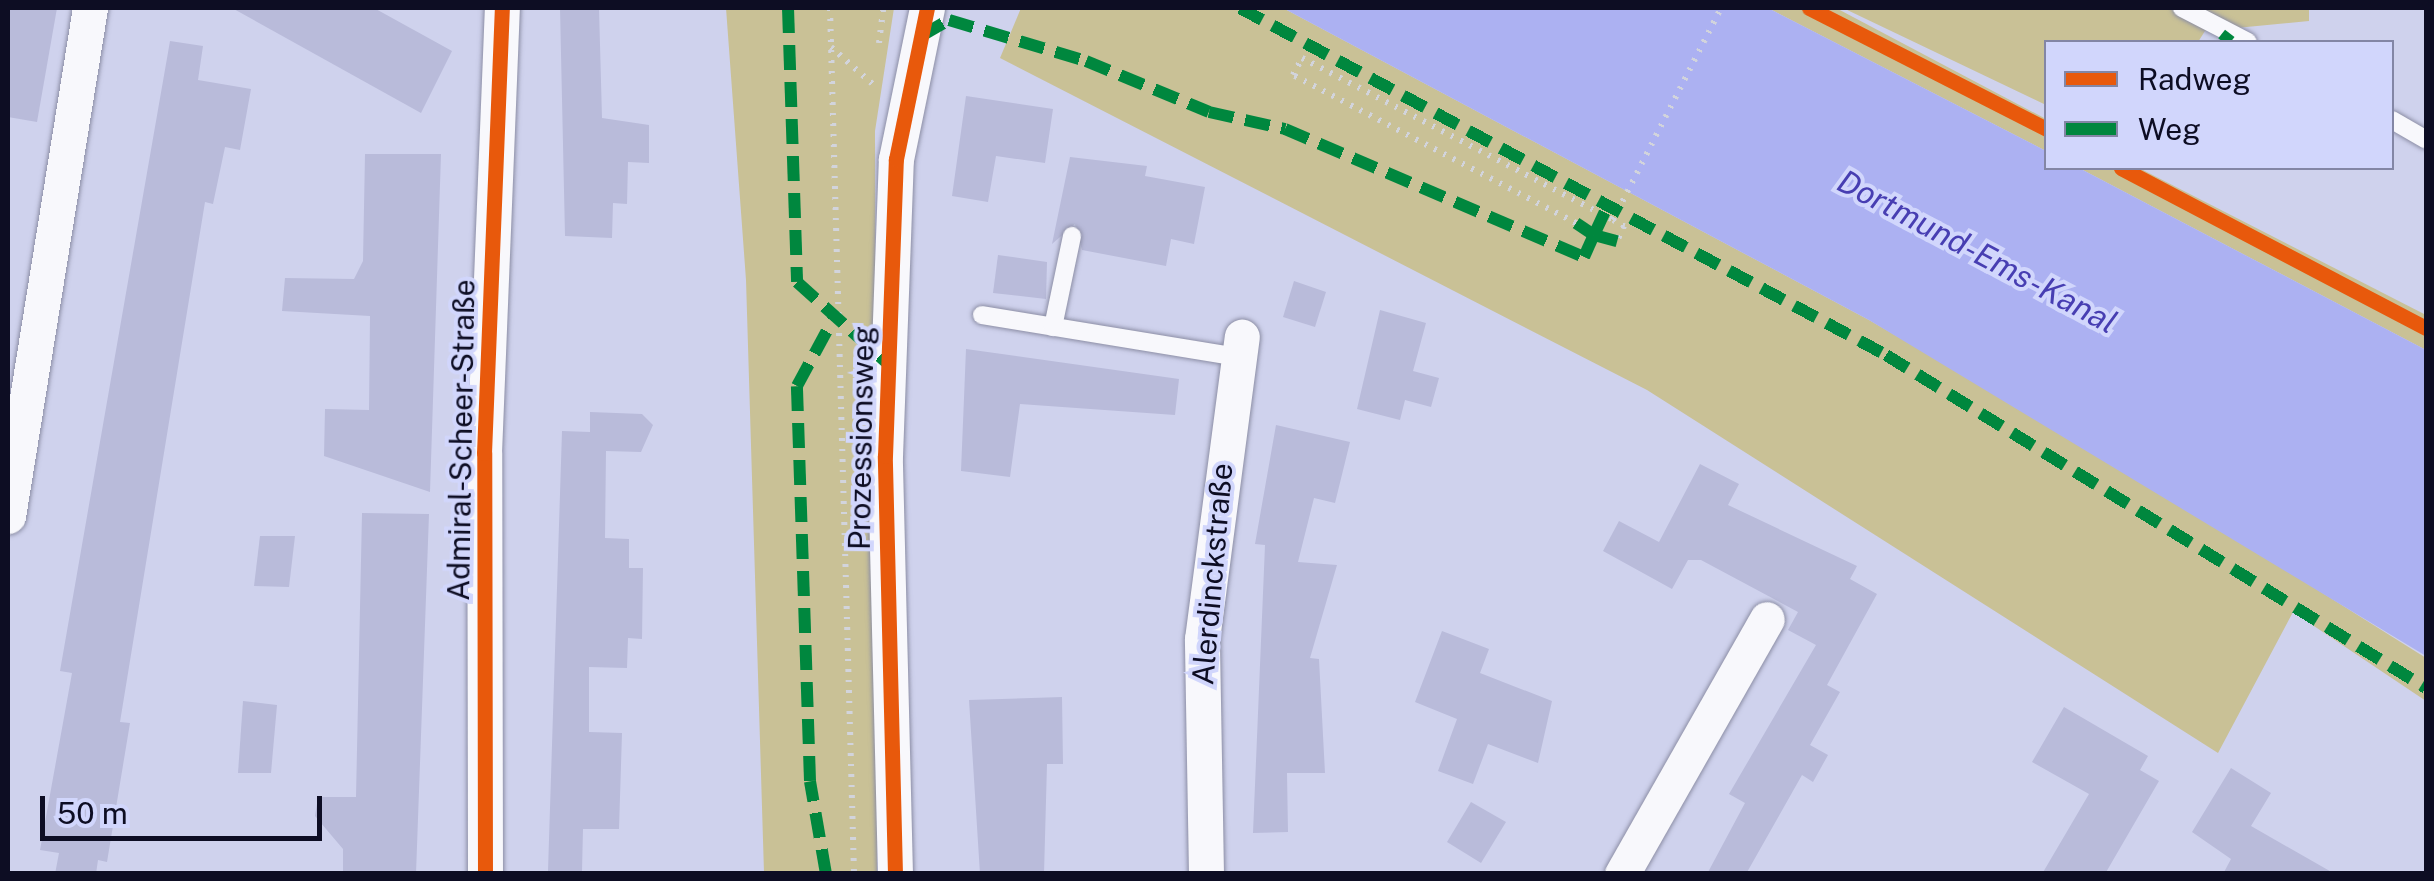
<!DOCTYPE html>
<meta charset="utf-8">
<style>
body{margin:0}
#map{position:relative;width:2434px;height:881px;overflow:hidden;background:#cfd2ed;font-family:"Public Sans",sans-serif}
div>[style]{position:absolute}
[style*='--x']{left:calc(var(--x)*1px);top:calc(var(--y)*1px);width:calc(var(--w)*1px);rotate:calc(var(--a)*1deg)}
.green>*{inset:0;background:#c9c196}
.water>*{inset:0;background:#acb1f2}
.building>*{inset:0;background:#b9bbda}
.path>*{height:6px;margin-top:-3px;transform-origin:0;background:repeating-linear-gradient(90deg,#d2d4dc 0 2.5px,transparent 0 10.5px)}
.roads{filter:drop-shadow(0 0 2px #8c8ea5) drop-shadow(0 0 2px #8c8ea5)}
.service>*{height:18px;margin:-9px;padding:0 9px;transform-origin:9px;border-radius:9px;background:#f8f8fc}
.minor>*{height:35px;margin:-17.5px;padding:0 17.5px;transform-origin:17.5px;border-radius:17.5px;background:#f8f8fc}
.quiet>*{height:12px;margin-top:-6px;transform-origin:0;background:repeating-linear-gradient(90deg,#00873e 0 25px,transparent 0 37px)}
.cycleway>*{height:15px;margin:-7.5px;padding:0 7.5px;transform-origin:7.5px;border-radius:7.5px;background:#e8590c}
span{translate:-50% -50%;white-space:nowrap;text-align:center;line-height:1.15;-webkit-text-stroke:8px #d1d6fc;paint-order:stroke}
.street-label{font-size:30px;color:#0d0d23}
.water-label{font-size:32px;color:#473eb2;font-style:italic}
.frame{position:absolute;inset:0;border:10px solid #0d0d23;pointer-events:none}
.legend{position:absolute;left:2044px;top:40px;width:350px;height:130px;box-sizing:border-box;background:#d1d6fc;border:2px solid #8386a5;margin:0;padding:12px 18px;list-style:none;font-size:30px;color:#0d0d23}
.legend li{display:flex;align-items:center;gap:20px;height:50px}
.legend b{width:50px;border:2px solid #8386a5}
.scale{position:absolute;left:40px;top:796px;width:282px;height:45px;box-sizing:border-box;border:5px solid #0d0d23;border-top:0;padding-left:12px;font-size:30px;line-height:35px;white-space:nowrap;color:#0d0d23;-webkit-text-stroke:8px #d1d6fc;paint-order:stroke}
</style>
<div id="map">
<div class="green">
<div style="clip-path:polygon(726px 8px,894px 8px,875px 131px,877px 873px,764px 873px,746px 280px)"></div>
<div style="clip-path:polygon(1021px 8px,1283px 8px,1869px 320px,2116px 463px,2426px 658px,2426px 701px,2293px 612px,2218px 753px,1647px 390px,1000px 58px)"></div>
<div style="clip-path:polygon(1768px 8px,1836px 8px,2046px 119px,2046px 151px)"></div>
<div style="clip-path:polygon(1843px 8px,2309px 8px,2309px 21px,2205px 31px,2198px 42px,2046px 42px,2046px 105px)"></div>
<div style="clip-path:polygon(2079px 168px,2139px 168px,2426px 315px,2426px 350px)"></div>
</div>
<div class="water">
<div style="clip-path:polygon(1283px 8px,1768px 8px,2046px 151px,2046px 168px,2079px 168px,2426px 350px,2426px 656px,1869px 320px)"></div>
</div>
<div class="building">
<div style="clip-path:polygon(8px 8px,57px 8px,37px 122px,8px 117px)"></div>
<div style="clip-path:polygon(232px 8px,374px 8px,452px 51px,421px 113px)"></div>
<div style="clip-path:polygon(560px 8px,599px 8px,602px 118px,649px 125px,649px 163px,628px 162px,627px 204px,613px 203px,612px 238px,565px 236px)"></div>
<div style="clip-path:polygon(170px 41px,203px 46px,198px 80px,251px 89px,240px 150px,225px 147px,213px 204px,205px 202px,120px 722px,130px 723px,107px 862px,98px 860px,96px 874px,55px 874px,59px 853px,40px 850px,72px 673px,60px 671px)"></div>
<div style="clip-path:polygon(966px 96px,1053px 109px,1045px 163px,996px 156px,988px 202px,952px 196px)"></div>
<div style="clip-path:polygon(365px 154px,441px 154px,430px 492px,324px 456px,325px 409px,369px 410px,370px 316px,282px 311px,285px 278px,354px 279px,363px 261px)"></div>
<div style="clip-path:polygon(1070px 157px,1147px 166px,1145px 176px,1205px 187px,1194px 244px,1171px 239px,1166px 266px,1082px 250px,1075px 224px,1052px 244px)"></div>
<div style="clip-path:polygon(998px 255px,1047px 262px,1046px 299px,993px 293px)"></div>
<div style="clip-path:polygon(1294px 281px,1326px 292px,1315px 327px,1283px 317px)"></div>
<div style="clip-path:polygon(1380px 310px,1426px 323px,1413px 371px,1439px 378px,1431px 407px,1405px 400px,1400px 420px,1357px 409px)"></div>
<div style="clip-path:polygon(966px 349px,1179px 379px,1175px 415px,1020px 404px,1010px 477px,961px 471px)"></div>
<div style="clip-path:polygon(590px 412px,642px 414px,653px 425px,641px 452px,606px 451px,605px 538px,629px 539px,629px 568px,643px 568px,642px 639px,628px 638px,627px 668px,589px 667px,589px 732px,622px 733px,619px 829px,583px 829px,582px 871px,548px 871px,562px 431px,590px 432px)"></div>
<div style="clip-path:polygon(1276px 425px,1350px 442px,1335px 503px,1314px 498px,1298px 562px,1337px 565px,1310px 658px,1319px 659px,1325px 773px,1287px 773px,1288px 832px,1253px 833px,1265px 545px,1255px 544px)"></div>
<div style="clip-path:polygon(1700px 464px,1739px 484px,1728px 505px,1857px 566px,1850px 579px,1877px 594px,1827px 685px,1840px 692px,1810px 745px,1828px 755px,1813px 782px,1802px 775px,1746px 874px,1707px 874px,1745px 803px,1729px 794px,1816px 645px,1788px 630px,1798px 612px,1701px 560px,1688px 560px,1672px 589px,1603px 551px,1619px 521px,1659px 542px)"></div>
<div style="clip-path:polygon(362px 513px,429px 514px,416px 874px,343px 874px,343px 849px,315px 816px,318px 797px,356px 797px)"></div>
<div style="clip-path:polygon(260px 536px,295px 536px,289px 587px,254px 586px)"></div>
<div style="clip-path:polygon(1442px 631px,1489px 649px,1480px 673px,1552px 701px,1538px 763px,1488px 744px,1473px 784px,1438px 771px,1457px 719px,1415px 702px)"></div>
<div style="clip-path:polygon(1062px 697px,1063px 764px,1047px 764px,1044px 874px,980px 874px,969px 700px)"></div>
<div style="clip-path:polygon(243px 701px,277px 705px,271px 773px,238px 773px)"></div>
<div style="clip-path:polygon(2064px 707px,2148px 756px,2140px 770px,2159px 781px,2105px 874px,2042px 874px,2089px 794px,2032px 762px)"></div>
<div style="clip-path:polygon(2231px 768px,2271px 793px,2251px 826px,2335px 874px,2223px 874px,2231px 859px,2192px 832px)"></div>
<div style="clip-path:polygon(1471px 802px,1506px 822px,1481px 863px,1447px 842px)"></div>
</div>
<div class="path">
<div style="--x:830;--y:8;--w:866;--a:88.41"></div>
<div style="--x:879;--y:43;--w:35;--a:-83"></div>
<div style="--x:831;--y:47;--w:59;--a:41.6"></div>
<div style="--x:1613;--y:220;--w:238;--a:-63"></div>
<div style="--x:1576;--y:223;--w:319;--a:-152.4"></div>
<div style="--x:1293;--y:75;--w:19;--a:-62"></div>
<div style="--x:1302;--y:58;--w:351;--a:27.5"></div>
<div style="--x:1613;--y:220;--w:13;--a:29"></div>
<div style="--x:1624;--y:226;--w:17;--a:115"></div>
</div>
<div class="roads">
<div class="service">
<div style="--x:2182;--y:8;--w:74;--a:27.3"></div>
<div style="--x:2392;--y:120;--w:39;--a:30"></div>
<div style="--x:982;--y:315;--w:259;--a:9.3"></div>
<div style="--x:1053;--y:327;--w:93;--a:-78.2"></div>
</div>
<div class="minor">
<div style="--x:8;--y:516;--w:515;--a:-80.83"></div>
<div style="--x:485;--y:874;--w:421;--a:-90.1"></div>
<div style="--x:484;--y:453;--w:445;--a:-87.7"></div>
<div style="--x:895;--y:874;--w:418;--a:-91.4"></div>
<div style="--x:885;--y:456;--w:297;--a:-87.9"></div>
<div style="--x:896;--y:159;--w:154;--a:-78.4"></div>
<div style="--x:1206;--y:874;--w:235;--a:-91"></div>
<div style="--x:1202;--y:639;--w:305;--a:-82.5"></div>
<div style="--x:1622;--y:874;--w:293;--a:-60.4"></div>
</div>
</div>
<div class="quiet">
<div style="--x:788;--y:8;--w:274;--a:88.1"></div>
<div style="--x:797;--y:282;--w:122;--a:42"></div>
<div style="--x:1240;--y:8;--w:733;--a:28.24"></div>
<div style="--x:1886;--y:355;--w:634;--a:31.66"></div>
<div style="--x:921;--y:36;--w:32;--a:-30"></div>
<div style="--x:949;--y:20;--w:143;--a:16.7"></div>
<div style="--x:1086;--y:61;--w:133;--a:22.5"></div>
<div style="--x:1209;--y:112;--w:78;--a:12.6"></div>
<div style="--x:1285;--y:129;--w:325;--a:23.2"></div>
<div style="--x:1584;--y:257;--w:24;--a:-66"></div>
<div style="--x:1594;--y:235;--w:24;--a:15"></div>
<div style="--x:2223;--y:42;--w:11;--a:-52"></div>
<div style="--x:1576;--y:223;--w:22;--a:34"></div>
<div style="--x:1594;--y:235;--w:38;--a:-65"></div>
<div style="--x:826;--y:874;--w:94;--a:-99.8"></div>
<div style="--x:810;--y:781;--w:395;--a:-91.9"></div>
<div style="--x:797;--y:386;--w:82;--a:-61.6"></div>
</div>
<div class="cycleway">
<div style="--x:1809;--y:8;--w:266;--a:27"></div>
<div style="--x:2121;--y:168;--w:344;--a:27.7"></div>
<div style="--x:485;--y:874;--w:421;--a:-90.1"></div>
<div style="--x:484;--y:453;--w:445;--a:-87.7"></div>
<div style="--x:895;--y:874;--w:418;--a:-91.4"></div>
<div style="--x:885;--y:456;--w:297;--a:-87.9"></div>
<div style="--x:896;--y:159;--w:154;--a:-78.4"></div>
</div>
<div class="street-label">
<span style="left:861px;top:438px;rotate:-89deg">Prozessionsweg</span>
<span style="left:461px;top:440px;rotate:-89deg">Admiral-Scheer-Straße</span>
<span style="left:1212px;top:574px;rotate:-85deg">Alerdinckstraße</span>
</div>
<div class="water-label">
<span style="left:1977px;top:252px;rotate:28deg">Dortmund-Ems-Kanal</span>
</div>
<div class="frame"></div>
<ul class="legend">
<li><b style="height:12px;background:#e8590c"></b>Radweg</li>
<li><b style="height:12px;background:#00873e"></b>Weg</li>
</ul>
<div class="scale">50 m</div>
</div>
